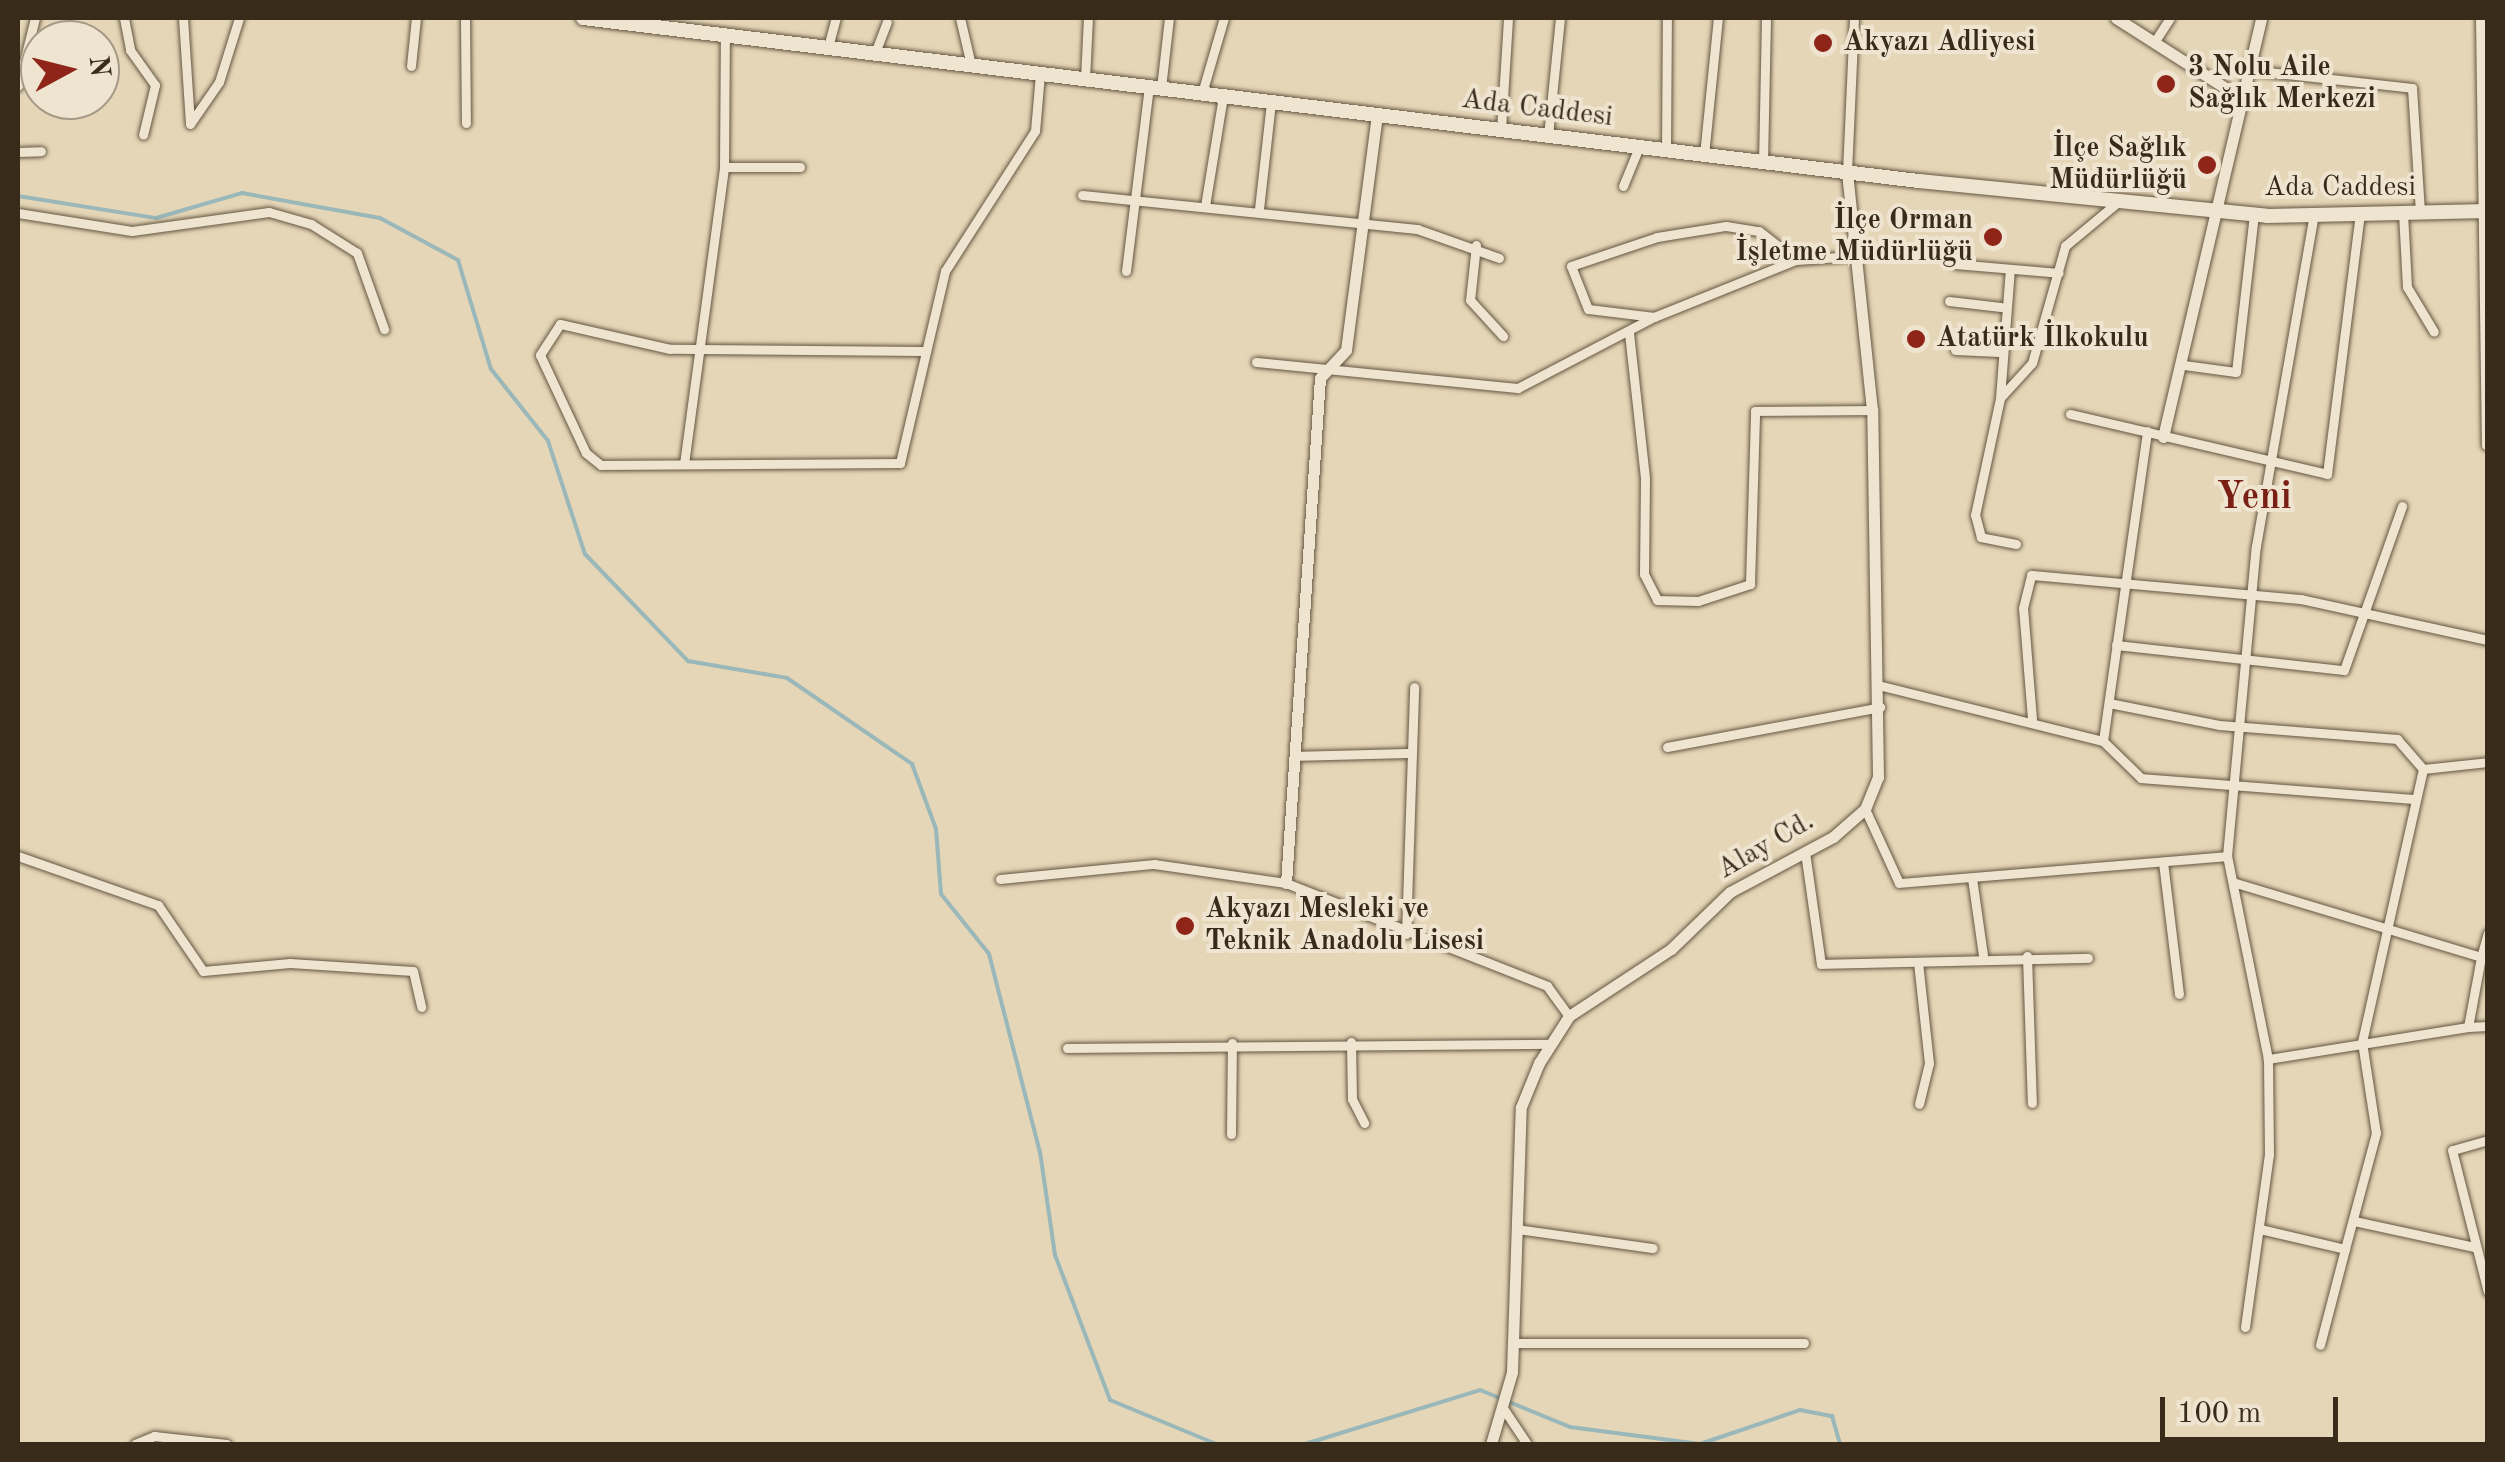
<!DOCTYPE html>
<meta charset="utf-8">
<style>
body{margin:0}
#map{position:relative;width:2505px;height:1462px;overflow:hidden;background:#e5d6b7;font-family:"Old Standard TT",serif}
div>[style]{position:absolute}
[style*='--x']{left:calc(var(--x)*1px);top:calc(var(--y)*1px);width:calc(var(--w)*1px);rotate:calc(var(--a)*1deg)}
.stream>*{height:4px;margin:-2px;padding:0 2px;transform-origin:2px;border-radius:2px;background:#9ab7b9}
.roads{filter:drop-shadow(0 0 2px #645641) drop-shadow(0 0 2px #645641)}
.minor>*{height:9px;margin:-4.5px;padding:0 4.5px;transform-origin:4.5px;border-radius:4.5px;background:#eee4d0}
.tertiary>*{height:11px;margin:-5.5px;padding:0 5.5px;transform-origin:5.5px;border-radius:5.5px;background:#eee4d0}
.secondary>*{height:14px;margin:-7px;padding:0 7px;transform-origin:7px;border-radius:7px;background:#eee4d0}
.dots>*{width:28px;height:28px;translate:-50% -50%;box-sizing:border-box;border:5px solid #eee4d0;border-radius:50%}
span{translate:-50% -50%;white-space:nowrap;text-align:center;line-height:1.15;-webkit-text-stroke:8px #eee4d0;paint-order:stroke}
.poi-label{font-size:28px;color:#392b1a;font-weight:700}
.left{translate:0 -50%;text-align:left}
.right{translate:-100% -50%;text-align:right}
.street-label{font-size:28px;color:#392b1a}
.district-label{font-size:38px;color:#7a1f14;font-weight:700}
.frame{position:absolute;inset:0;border:20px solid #392b1a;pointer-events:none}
.north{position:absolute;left:20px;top:20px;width:100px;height:100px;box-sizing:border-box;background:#eee4d0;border:2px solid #a69a87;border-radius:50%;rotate:83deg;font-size:28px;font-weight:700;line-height:40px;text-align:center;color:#392b1a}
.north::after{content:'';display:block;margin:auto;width:35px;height:45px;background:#8f2418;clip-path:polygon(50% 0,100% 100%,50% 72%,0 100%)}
.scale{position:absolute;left:2160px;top:1397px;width:178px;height:45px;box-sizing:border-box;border:5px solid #392b1a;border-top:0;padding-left:12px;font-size:30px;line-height:35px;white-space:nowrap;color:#392b1a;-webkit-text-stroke:8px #eee4d0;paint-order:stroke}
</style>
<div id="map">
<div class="stream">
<div style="--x:18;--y:196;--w:140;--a:9.1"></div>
<div style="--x:156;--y:218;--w:90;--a:-16.2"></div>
<div style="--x:242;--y:193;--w:140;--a:10.3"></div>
<div style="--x:380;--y:218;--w:89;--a:28.3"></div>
<div style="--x:458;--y:260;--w:114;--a:73.2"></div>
<div style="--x:491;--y:369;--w:92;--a:51.6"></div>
<div style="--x:548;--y:441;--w:119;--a:71.9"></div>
<div style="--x:585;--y:554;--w:149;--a:46.1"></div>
<div style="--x:688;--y:661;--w:100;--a:9.7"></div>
<div style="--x:787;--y:678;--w:152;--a:34.5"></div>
<div style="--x:912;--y:764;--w:69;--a:69.7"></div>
<div style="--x:936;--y:829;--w:65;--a:85.6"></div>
<div style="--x:941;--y:894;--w:77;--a:51.3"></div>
<div style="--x:989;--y:954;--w:204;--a:75.6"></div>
<div style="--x:1040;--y:1152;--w:104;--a:81.7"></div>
<div style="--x:1055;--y:1255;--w:155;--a:69.2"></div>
<div style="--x:1110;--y:1400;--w:115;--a:22.5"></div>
<div style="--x:1305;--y:1444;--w:183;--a:-17.1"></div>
<div style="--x:1480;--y:1390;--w:97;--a:22.3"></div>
<div style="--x:1570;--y:1427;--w:131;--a:7.5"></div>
<div style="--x:1700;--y:1444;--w:106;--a:-18.8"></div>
<div style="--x:1800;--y:1410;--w:33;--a:11"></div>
<div style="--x:1832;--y:1416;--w:29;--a:74"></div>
</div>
<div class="roads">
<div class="minor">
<div style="--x:124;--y:18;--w:33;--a:79"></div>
<div style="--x:130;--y:50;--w:43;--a:54.5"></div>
<div style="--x:155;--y:85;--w:51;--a:103.5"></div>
<div style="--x:183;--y:18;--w:106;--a:86.2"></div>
<div style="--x:190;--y:124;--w:51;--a:-55.4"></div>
<div style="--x:219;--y:82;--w:67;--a:-72.6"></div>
<div style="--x:465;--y:18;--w:105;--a:89.5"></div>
<div style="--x:960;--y:18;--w:48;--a:76.8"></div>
<div style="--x:2480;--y:18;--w:427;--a:89.2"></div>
<div style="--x:2155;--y:41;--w:27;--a:-57"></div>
<div style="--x:828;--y:47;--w:30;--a:-75"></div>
<div style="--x:875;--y:53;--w:33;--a:-69"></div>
<div style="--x:411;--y:66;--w:48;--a:-84.1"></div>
<div style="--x:2250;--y:70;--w:163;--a:6.3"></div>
<div style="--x:2412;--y:88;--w:125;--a:86.3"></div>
<div style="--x:1085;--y:79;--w:61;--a:-87.2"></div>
<div style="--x:18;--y:86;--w:70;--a:-76"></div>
<div style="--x:1161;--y:88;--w:70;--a:-83.5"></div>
<div style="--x:1202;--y:93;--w:78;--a:-73.7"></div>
<div style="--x:1501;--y:130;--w:112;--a:-86.4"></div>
<div style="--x:1548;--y:136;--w:119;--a:-84.2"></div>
<div style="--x:1666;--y:150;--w:132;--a:-89.6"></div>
<div style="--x:18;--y:152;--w:23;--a:-2"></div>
<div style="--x:1704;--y:155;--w:138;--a:-84.2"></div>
<div style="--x:1763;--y:162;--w:144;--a:-88.8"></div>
<div style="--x:724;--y:167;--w:76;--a:0"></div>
<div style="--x:1847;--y:172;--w:154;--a:-87.4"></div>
<div style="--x:1623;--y:186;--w:42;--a:-67.7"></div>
<div style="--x:1082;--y:195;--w:337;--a:5.8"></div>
<div style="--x:1417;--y:229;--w:87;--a:19.5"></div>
<div style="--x:1205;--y:206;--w:111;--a:-80.7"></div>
<div style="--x:1259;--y:209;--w:108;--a:-83.6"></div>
<div style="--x:18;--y:213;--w:115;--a:9"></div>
<div style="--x:132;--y:231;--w:138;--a:-7.9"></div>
<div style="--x:269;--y:212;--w:44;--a:15.9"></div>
<div style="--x:311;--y:224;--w:54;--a:32.2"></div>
<div style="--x:357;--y:253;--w:81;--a:70.4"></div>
<div style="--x:2403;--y:213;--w:74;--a:86.9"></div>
<div style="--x:2407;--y:287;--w:52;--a:59"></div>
<div style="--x:1476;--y:245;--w:55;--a:96.2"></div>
<div style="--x:1470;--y:300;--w:49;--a:47.5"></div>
<div style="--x:1955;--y:264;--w:104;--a:4.9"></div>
<div style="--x:1126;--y:271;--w:185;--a:-82.9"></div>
<div style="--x:1949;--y:301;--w:52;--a:6.6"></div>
<div style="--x:1654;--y:317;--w:66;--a:-173.1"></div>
<div style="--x:1588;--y:309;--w:46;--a:-111.6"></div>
<div style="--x:1571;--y:266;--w:91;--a:-18.6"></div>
<div style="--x:1657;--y:237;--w:70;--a:-9.1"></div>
<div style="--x:1726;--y:226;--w:33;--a:9"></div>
<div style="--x:1759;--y:231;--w:47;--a:38.1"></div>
<div style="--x:1629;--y:333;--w:147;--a:83.7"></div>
<div style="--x:1645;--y:479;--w:95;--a:90.6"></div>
<div style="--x:1644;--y:574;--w:29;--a:63"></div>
<div style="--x:1657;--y:600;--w:41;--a:1.4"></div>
<div style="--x:1698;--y:601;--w:55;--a:-18.1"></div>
<div style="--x:1750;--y:584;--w:173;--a:-88.3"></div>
<div style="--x:1755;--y:411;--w:117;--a:-0.5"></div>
<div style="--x:1955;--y:350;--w:44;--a:2.6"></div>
<div style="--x:923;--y:351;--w:253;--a:-179.5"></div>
<div style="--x:670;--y:349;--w:113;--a:-167.2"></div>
<div style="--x:560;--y:324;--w:37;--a:123"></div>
<div style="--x:540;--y:355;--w:108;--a:64.9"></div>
<div style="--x:586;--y:453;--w:19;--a:39"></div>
<div style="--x:601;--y:465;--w:299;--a:-0.4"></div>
<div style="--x:900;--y:463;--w:197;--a:-76.8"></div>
<div style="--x:945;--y:271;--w:166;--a:-57.3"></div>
<div style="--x:1035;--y:131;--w:57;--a:-85"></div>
<div style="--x:1256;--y:362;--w:263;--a:5.7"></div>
<div style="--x:1518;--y:388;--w:153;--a:-27.6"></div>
<div style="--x:1654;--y:317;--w:153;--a:-21.9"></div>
<div style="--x:1796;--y:260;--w:57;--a:-4"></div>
<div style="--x:2184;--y:365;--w:52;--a:7.7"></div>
<div style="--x:2236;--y:372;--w:159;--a:-83.5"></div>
<div style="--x:2000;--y:398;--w:129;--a:-85.6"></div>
<div style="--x:2070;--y:414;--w:264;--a:13.1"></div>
<div style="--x:2327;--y:474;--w:262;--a:-82.8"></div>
<div style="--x:684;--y:464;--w:300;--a:-82.3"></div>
<div style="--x:724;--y:167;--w:132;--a:-89.6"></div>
<div style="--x:2016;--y:544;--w:36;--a:-169"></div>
<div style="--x:1981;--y:537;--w:23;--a:-105"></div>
<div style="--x:1975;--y:515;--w:120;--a:-77.9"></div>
<div style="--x:2000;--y:398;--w:47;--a:-47.6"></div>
<div style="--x:2032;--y:363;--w:122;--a:-74.2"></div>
<div style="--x:2065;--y:246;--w:70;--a:-39.8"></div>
<div style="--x:2116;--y:645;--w:229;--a:6.3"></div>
<div style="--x:2344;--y:670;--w:174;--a:-70.5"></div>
<div style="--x:1882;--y:686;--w:228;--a:14"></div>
<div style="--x:2103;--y:741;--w:53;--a:44.2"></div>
<div style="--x:2141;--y:778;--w:272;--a:4.4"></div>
<div style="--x:2109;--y:703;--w:112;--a:11.3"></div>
<div style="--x:2219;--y:725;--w:179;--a:4.5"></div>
<div style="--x:2397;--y:739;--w:40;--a:49"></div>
<div style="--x:2423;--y:769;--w:280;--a:102.6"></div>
<div style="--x:2362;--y:1042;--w:92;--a:81.3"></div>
<div style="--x:2376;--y:1133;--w:120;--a:105"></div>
<div style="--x:2032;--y:719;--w:111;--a:-94.6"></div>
<div style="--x:2023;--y:608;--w:34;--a:-76"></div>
<div style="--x:2031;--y:575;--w:271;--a:5.1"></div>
<div style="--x:2301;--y:599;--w:191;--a:12.4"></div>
<div style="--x:2103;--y:741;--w:313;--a:-81.9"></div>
<div style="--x:1667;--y:747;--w:217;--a:-10.6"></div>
<div style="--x:1296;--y:756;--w:116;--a:-1.5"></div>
<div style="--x:2423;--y:769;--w:65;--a:-6.1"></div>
<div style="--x:1865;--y:809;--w:81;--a:65.3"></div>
<div style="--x:1899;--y:883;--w:329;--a:-4.7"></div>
<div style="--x:1805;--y:852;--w:113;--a:81.9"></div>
<div style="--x:1821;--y:964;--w:267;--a:-1.3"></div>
<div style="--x:18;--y:856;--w:148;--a:19.3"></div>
<div style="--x:158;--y:905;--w:80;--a:55.7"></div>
<div style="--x:203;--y:971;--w:87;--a:-5.3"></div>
<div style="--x:290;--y:963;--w:123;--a:3.7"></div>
<div style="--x:413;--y:971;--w:37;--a:77"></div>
<div style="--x:2163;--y:862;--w:133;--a:83.1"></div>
<div style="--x:1972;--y:878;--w:78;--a:81.9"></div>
<div style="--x:1000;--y:879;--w:155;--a:-5.6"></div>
<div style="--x:1154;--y:864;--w:133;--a:8.2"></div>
<div style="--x:1286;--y:883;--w:281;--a:21.5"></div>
<div style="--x:1547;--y:986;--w:37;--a:54"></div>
<div style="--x:2236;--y:883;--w:256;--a:16.8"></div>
<div style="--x:2481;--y:957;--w:71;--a:100.5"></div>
<div style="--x:2468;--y:1027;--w:203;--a:170.9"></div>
<div style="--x:1406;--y:934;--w:247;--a:-88.1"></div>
<div style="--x:2027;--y:956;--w:147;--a:88.1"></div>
<div style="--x:2481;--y:957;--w:25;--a:-74"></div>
<div style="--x:1918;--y:962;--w:102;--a:83.8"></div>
<div style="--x:1929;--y:1063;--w:42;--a:103.7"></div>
<div style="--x:2468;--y:1027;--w:20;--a:-3"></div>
<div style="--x:1351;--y:1042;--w:57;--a:89"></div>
<div style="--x:1352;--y:1099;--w:27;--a:63"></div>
<div style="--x:1067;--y:1048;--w:485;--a:-0.5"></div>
<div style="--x:1231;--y:1134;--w:91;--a:-89.4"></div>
<div style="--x:2488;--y:1140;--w:37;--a:164"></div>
<div style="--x:2452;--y:1150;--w:146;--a:75.8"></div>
<div style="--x:2354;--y:1221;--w:123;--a:12.2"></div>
<div style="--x:1517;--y:1229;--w:137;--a:8"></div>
<div style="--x:2260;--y:1229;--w:87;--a:13.2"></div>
<div style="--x:2345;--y:1249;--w:99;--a:104.6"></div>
<div style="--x:2245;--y:1327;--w:174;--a:-82.1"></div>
<div style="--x:2269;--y:1155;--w:96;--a:-90.6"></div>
<div style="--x:2268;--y:1059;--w:207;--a:-101.4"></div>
<div style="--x:2227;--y:856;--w:311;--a:-84.7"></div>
<div style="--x:2256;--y:546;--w:336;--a:-80.1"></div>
<div style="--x:1513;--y:1343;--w:291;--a:0"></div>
<div style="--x:1503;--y:1408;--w:43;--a:56.3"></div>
<div style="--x:135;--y:1444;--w:21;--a:-23"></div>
<div style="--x:154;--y:1436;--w:73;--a:6.3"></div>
</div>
<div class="tertiary">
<div style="--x:2116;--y:18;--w:152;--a:32.6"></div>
<div style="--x:2163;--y:437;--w:430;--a:-76.8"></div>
<div style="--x:1286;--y:883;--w:506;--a:-86.15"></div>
<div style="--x:1320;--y:378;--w:38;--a:-47"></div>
<div style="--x:1346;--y:350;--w:237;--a:-82.5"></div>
<div style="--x:1491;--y:1444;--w:75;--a:-73.7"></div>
<div style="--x:1512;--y:1372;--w:265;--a:-88.1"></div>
<div style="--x:1521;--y:1107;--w:48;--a:-67.8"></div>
<div style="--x:1539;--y:1063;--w:56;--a:-57.4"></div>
<div style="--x:1569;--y:1016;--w:122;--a:-33.3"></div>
<div style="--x:1671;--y:949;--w:82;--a:-44"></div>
<div style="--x:1730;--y:892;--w:117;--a:-28.1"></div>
<div style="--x:1833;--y:837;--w:43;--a:-41.2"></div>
<div style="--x:1865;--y:809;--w:35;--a:-68"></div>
<div style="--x:1878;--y:777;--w:367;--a:-90.9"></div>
<div style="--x:1872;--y:410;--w:239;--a:-96"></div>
</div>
<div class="secondary">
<div style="--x:583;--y:18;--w:1346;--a:6.96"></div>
<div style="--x:1919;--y:181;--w:350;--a:5.7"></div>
<div style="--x:2267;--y:216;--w:221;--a:-1.3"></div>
</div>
</div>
<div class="dots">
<div style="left:1823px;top:43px;background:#8f2418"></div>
<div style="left:2166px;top:84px;background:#8f2418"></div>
<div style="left:2207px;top:165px;background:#8f2418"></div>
<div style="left:1993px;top:237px;background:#8f2418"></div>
<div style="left:1916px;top:339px;background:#8f2418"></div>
<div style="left:1185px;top:926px;background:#8f2418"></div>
</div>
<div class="poi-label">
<span class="left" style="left:1843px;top:43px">Akyazı Adliyesi</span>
<span class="left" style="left:2188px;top:84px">3 Nolu Aile<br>Sağlık Merkezi</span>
<span class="right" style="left:2187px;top:165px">İlçe Sağlık<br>Müdürlüğü</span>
<span class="right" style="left:1973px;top:237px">İlçe Orman<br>İşletme Müdürlüğü</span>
<span class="left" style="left:1936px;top:339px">Atatürk İlkokulu</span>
<span class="left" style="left:1205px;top:926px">Akyazı Mesleki ve<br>Teknik Anadolu Lisesi</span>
</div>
<div class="street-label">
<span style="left:1537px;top:109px;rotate:7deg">Ada Caddesi</span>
<span style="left:2340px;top:188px">Ada Caddesi</span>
<span style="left:1766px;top:846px;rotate:-30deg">Alay Cd.</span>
</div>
<div class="district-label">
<span style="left:2254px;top:499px">Yeni</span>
</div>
<div class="frame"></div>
<div class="north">N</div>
<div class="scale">100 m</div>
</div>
